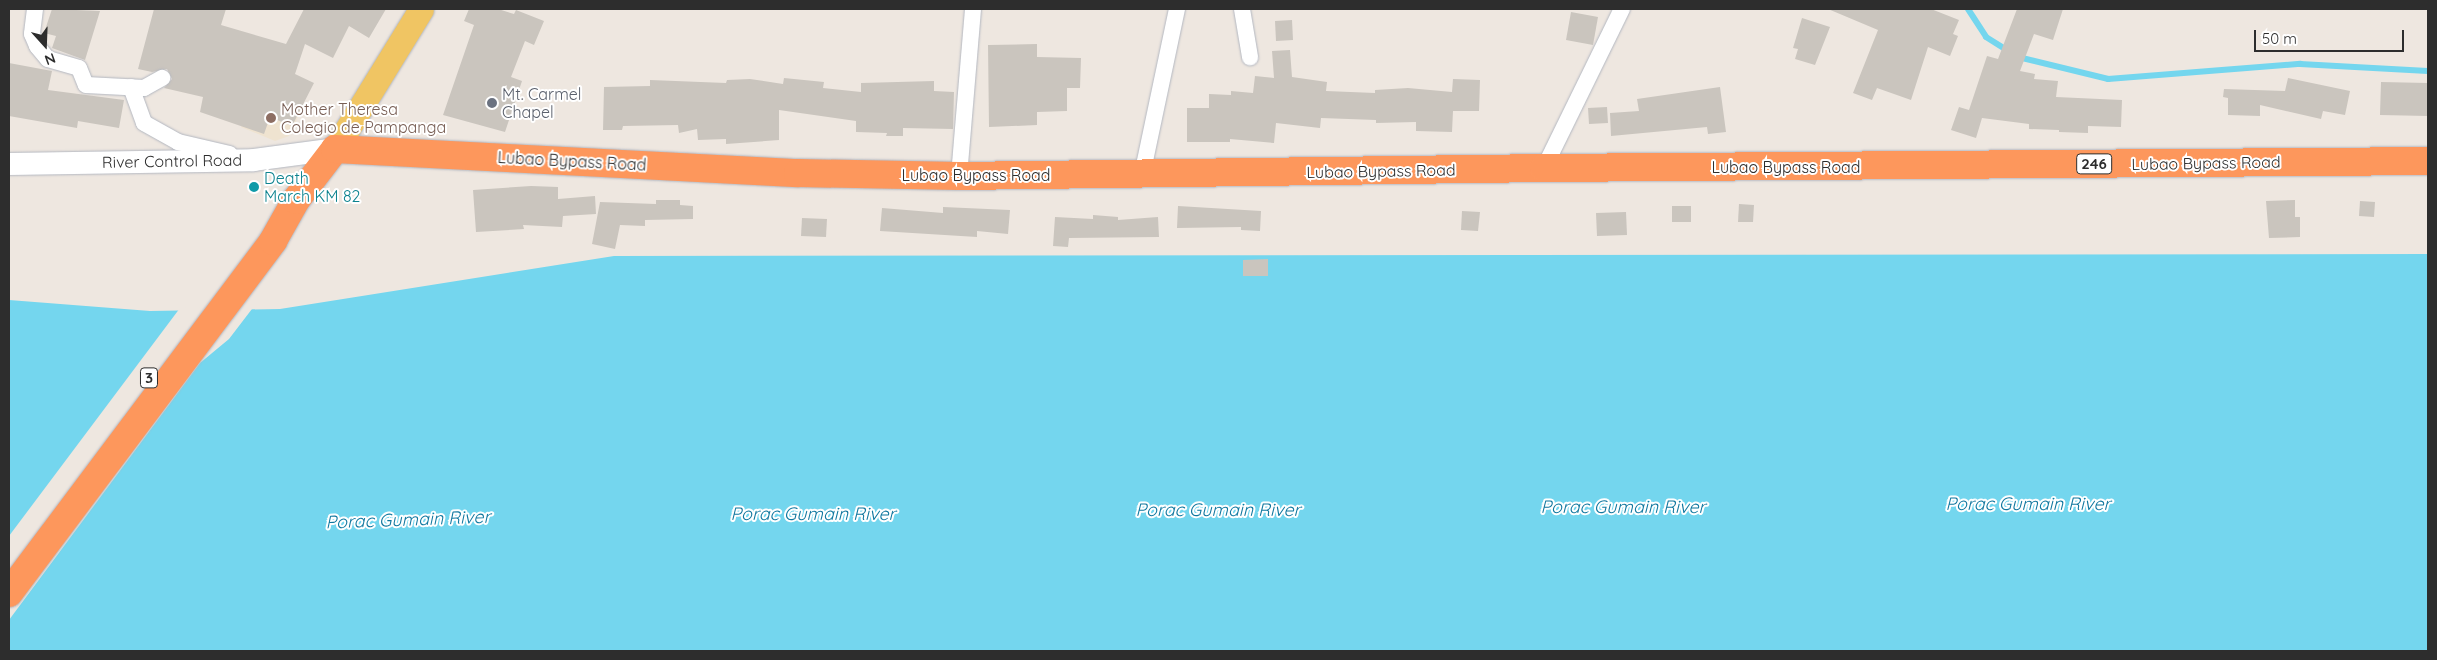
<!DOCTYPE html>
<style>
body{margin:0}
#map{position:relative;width:2437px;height:660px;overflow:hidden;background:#eee7e0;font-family:Quicksand,sans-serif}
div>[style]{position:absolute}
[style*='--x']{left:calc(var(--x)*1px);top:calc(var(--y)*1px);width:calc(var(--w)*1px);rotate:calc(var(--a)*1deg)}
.education>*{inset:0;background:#efe3d0}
.water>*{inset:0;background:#74d6ee}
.pier>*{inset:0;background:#eee7e0}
.stream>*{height:6px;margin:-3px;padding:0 3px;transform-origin:3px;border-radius:3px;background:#74d6ee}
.building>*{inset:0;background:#cac5be}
.roads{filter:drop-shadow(0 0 1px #b3b7c0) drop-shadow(0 0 1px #b3b7c0)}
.street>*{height:16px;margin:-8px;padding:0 8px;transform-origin:8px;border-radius:8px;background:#fff}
.secondary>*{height:22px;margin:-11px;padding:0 11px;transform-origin:11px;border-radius:11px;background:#fff}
.primary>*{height:25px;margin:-12.5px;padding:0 12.5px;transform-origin:12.5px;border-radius:12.5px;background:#f0c563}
.highway>*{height:28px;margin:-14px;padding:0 14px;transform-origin:14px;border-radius:14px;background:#fd975c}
.dots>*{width:14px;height:14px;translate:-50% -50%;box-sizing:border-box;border:2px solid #fff;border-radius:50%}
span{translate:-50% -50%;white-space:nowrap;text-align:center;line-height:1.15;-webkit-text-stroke:4px #fff;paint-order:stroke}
.shield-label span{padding:1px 4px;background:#fff;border:1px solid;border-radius:4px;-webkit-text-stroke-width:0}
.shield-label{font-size:15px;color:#2d2d2d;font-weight:700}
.worship-label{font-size:16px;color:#5b616d}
.left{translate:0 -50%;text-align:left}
.education-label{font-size:16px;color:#785e54}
.street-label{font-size:16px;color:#2d2d2d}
.culture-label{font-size:16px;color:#0d838f}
.water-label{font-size:18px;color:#0f779f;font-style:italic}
.frame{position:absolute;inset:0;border:10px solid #2d2d2d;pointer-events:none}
.north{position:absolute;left:20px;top:20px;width:50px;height:50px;-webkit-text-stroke:4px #fff;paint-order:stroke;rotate:160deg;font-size:14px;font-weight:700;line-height:20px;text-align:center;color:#2d2d2d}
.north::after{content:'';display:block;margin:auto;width:18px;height:22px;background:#2d2d2d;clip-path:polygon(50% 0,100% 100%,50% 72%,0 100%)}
.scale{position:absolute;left:2254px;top:30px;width:150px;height:22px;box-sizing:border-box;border:2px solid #2d2d2d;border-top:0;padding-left:6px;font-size:15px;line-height:18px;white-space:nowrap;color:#2d2d2d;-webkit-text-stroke:4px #fff;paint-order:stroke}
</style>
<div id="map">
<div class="education">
<div style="clip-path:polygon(258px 87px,302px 108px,289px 136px,275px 141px,241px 127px)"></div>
</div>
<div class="water">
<div style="clip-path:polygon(2428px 254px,2428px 651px,9px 651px,9px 300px,150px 311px,280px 309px,614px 256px)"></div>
</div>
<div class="pier">
<div style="clip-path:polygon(255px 305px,229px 339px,200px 363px,9px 620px,9px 536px,180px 308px)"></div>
</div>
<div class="stream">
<div style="--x:1968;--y:9;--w:33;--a:57"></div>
<div style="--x:1986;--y:37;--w:28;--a:32"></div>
<div style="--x:2018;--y:57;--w:93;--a:13.7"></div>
<div style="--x:2108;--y:79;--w:193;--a:-4.5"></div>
<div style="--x:2300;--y:64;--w:128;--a:3.1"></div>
</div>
<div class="building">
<div style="clip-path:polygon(52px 9px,100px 11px,85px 60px,52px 48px,56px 36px,44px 33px)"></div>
<div style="clip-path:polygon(154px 9px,226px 9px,221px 25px,286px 44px,304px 9px,386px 9px,369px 38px,349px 26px,333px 58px,305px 44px,295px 74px,314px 83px,292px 126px,270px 117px,264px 134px,200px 112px,203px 97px,164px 88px,172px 79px,167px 69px,152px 72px,138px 69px)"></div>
<div style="clip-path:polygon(469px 9px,498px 9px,514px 14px,516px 10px,544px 21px,534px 45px,525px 41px,511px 77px,522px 81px,505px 132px,443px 115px,474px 25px,464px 21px)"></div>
<div style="clip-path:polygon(1828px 9px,1931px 9px,1959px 20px,1953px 34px,1958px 36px,1950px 56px,1928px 47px,1911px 100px,1877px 88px,1872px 100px,1853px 93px,1878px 30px)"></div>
<div style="clip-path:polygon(2017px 9px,2063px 9px,2053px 40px,2034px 34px,2020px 71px,2035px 74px,2034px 79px,2058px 81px,2056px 97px,2122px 100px,2121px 127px,2088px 126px,2088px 133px,2059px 132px,2059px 130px,2029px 129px,2029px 124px,1982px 118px,1976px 138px,1951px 130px,1959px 107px,1969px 110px,1987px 56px,1998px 59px)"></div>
<div style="clip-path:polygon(1571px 12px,1598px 17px,1593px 45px,1566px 40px)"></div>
<div style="clip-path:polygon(1802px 18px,1830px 27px,1815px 65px,1795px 59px,1798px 49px,1793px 48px)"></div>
<div style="clip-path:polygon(1292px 20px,1293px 40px,1276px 41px,1275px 21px)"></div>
<div style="clip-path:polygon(1037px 44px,1037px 57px,1081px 58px,1080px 88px,1067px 88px,1067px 111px,1037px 112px,1037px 125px,989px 127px,988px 45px)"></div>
<div style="clip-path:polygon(1290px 50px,1292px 77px,1327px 82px,1326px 91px,1375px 93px,1375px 90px,1408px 88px,1452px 92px,1453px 79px,1480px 80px,1479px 111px,1453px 111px,1452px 132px,1416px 131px,1416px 122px,1376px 123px,1376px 120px,1321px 118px,1320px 128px,1276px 123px,1274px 143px,1230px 139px,1230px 142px,1187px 142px,1187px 108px,1209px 108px,1209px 94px,1231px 95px,1231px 91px,1253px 93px,1255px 76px,1274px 78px,1272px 51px)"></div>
<div style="clip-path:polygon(9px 63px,52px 71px,48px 90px,124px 100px,119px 128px,78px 121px,77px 128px,9px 116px)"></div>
<div style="clip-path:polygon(784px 78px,824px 82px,823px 88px,861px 92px,861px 83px,934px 81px,934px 91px,954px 92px,953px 129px,903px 128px,903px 136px,886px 136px,887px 133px,856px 132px,856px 121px,779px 110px,779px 140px,726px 144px,726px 139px,698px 140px,697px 129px,679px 133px,678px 125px,623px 126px,622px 130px,603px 130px,604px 87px,650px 86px,650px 80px,726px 83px,727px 80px,750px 79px,783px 84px)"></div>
<div style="clip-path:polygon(2288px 78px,2350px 91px,2345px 115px,2323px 111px,2321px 119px,2260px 105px,2260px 116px,2228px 115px,2228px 98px,2223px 97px,2224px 89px,2285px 91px)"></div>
<div style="clip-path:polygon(2381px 82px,2428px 83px,2428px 116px,2380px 115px)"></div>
<div style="clip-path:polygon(1720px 87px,1726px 132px,1708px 134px,1707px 127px,1611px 136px,1610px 113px,1639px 111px,1637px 99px)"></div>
<div style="clip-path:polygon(1607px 107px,1608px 123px,1589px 124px,1588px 108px)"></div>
<div style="clip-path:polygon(531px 186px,558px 187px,558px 199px,595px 196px,596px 214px,563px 216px,562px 227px,523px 225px,524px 229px,476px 232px,473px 190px)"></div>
<div style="clip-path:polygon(656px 200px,680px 200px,680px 205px,693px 206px,693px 219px,645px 220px,645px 226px,620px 225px,615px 249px,592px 244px,600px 202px,656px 204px)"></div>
<div style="clip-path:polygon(2295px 200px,2295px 217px,2300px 217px,2300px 237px,2269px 238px,2266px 201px)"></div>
<div style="clip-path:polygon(2360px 201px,2375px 202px,2374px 217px,2359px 216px)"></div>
<div style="clip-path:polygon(1739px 204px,1754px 205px,1753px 222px,1738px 222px)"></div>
<div style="clip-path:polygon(1178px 206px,1261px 211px,1260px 231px,1241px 230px,1241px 227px,1177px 228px)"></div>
<div style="clip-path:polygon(1672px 206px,1691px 206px,1691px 222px,1672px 222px)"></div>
<div style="clip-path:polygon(943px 207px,1010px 210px,1008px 234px,977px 231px,977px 237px,880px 231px,882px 208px,943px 213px)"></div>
<div style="clip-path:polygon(1462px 211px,1480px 212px,1478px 231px,1461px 230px)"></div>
<div style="clip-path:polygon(1626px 212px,1627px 235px,1597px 236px,1596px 213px)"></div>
<div style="clip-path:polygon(1093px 215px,1118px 217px,1118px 220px,1158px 217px,1159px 237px,1069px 238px,1068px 247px,1053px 246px,1055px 217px,1093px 219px)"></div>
<div style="clip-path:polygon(802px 218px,827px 219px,826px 237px,801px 236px)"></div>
<div style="clip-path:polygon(1268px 259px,1268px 276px,1243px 276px,1243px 260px)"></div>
</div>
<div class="roads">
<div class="street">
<div style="--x:35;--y:9;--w:25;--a:97"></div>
<div style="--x:32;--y:34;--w:13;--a:67"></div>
<div style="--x:37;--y:46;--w:17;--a:50"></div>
<div style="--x:48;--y:59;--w:32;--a:16"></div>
<div style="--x:79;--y:68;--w:18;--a:68"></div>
<div style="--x:86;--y:85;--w:58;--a:3"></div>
<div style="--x:144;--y:88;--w:21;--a:-29"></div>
<div style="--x:1242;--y:9;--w:49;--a:80.5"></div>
<div style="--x:131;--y:87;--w:38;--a:70"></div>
<div style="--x:144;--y:123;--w:39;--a:29"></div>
<div style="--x:178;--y:142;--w:53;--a:13"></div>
<div style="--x:1544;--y:168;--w:177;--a:-63.9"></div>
<div style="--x:1142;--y:175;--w:170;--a:-78.1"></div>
<div style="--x:959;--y:176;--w:168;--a:-85.2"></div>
</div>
<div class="secondary">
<div style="--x:9;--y:164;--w:245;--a:-0.9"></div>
<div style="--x:254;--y:160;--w:82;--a:-7.7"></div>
</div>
<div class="primary">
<div style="--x:335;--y:149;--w:164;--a:-58.4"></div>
</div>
<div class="highway">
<div style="--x:9;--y:593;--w:440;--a:-53.1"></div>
<div style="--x:273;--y:241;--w:47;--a:-60.7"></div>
<div style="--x:296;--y:200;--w:64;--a:-52.6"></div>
<div style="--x:335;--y:149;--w:464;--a:3"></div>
<div style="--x:798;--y:173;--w:161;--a:1.1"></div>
<div style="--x:959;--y:176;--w:585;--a:-0.78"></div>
<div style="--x:1544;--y:168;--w:884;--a:-0.45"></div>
</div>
</div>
<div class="dots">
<div style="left:492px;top:103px;background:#6b7280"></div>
<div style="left:271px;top:118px;background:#8d6e63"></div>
<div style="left:254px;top:187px;background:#0f9aa8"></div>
</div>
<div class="shield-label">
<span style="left:2094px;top:164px">246</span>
<span style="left:149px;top:378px">3</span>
</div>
<div class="worship-label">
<span class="left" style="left:502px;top:103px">Mt. Carmel<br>Chapel</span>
</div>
<div class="education-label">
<span class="left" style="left:281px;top:118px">Mother Theresa<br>Colegio de Pampanga</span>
</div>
<div class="street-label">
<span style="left:172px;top:161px;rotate:-1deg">River Control Road</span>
<span style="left:572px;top:161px;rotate:3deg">Lubao Bypass Road</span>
<span style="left:2206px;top:163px;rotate:-1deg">Lubao Bypass Road</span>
<span style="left:1786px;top:167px">Lubao Bypass Road</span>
<span style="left:1381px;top:171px;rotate:-1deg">Lubao Bypass Road</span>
<span style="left:976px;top:175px">Lubao Bypass Road</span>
</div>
<div class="culture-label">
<span class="left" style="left:264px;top:187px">Death<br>March KM 82</span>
</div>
<div class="water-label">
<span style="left:2028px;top:504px">Porac Gumain River</span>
<span style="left:1623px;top:507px">Porac Gumain River</span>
<span style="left:1218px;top:510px">Porac Gumain River</span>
<span style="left:813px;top:514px">Porac Gumain River</span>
<span style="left:408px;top:520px;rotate:-2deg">Porac Gumain River</span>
</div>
<div class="frame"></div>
<div class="north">N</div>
<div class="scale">50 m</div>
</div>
